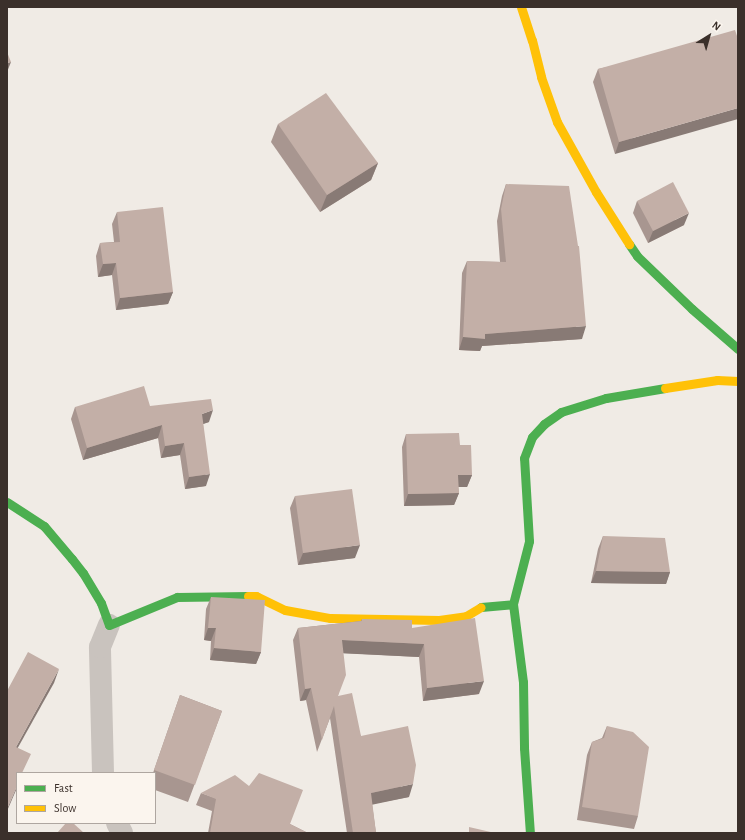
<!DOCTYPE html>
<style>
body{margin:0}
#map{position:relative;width:745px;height:840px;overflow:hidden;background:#f0ebe5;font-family:"Alegreya Sans",sans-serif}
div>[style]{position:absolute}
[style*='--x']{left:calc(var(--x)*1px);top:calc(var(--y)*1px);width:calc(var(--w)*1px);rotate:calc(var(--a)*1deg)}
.street>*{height:22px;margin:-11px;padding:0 11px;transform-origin:11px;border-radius:11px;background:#c9c3be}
.fast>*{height:9px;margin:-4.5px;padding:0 4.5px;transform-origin:4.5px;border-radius:4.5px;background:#4caf50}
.slow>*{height:9px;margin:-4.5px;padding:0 4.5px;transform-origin:4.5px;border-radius:4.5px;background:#ffc107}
.wall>*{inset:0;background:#a89690}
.shaded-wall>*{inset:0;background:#887a75}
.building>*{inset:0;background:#c3afa7}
span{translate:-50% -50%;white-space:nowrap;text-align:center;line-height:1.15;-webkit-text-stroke:3px #fbf5ee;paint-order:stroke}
.frame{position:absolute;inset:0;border:8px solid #3b302b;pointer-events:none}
.legend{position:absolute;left:16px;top:772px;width:140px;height:52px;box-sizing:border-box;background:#fbf5ee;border:1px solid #aea6a0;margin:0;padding:5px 7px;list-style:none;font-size:12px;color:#3b302b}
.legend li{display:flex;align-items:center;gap:8px;height:20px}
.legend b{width:20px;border:1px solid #aea6a0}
.north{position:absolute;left:689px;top:16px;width:40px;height:40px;-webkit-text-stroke:3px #fbf5ee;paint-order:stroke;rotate:37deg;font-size:11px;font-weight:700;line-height:16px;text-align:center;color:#3b302b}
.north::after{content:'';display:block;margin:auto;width:14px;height:18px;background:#3b302b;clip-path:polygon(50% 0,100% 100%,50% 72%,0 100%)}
</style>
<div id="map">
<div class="street">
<div style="--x:103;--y:773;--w:126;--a:-91.4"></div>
<div style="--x:100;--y:647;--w:24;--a:-68"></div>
<div style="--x:117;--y:823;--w:11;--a:63"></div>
</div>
<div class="fast">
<div style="--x:629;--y:244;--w:14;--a:56"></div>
<div style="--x:637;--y:256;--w:76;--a:43.9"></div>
<div style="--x:692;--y:309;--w:61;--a:41"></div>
<div style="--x:7;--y:502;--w:44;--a:33"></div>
<div style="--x:44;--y:526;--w:43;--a:49.7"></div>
<div style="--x:72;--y:559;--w:18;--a:52"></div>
<div style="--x:83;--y:573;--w:35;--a:59"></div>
<div style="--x:101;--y:603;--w:23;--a:70"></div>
<div style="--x:109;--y:625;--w:74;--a:-22.4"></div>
<div style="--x:177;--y:597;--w:71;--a:-0.8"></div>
<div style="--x:513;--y:604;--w:79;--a:82.7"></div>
<div style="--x:523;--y:682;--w:66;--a:89.1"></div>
<div style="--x:524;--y:748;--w:85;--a:86"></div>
<div style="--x:481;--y:607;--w:32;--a:-5"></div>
<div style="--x:513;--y:604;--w:65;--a:-75.7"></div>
<div style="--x:529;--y:541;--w:83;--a:-93.4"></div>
<div style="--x:524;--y:458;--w:22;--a:-69"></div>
<div style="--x:532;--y:437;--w:18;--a:-47"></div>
<div style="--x:544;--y:424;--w:21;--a:-35"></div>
<div style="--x:561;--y:412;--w:47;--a:-17.3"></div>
<div style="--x:606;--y:398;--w:60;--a:-9.6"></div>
</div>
<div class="slow">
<div style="--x:521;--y:7;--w:35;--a:72"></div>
<div style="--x:532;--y:40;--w:38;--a:76"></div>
<div style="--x:541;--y:77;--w:48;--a:70.4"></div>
<div style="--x:557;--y:122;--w:80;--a:60.9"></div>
<div style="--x:596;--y:192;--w:62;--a:57.6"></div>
<div style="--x:665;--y:388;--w:53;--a:-8.7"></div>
<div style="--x:717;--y:380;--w:21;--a:3"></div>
<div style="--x:248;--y:596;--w:8;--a:0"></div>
<div style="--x:256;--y:596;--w:32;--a:26"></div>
<div style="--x:285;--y:610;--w:46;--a:10.1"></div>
<div style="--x:330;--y:618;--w:109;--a:1.1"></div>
<div style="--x:439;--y:620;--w:27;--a:-8"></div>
<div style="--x:466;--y:616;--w:17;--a:-31"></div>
</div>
<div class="wall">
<div style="clip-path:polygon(738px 39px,615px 154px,593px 82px,598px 69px)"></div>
<div style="clip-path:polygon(278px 124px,378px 163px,371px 180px,320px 212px,271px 142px)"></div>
<div style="clip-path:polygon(506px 184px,582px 339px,482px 346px,480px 351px,459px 350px,462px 273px,467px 261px,500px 262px,497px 221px,502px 196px)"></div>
<div style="clip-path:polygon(637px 201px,684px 225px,648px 243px,633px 213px)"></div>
<div style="clip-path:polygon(117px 212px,173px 292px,168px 304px,116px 310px,112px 275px,98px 277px,96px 256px,100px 243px,114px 242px,112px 224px)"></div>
<div style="clip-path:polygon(150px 406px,209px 422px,203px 424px,206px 486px,185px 489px,180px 455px,161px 458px,158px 438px,83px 460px,71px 419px,75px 407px)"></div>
<div style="clip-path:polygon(406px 434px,460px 445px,472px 475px,467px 487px,458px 487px,459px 493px,454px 505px,404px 506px,402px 447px)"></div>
<div style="clip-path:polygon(295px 496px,355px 558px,298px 565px,290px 508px)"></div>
<div style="clip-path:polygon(603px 536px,670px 572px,666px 584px,591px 583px,598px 549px)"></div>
<div style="clip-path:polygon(211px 597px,261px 652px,256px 664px,210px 660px,211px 641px,204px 640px,206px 609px)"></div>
<div style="clip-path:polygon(362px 619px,412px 628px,479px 694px,423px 701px,419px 657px,343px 653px,338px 696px,361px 736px,409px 797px,372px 804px,376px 833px,347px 833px,330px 718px,317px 752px,306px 700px,300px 701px,293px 640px,298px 628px,361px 621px)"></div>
<div style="clip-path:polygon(180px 695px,222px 711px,188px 802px,155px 790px,155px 773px,153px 773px)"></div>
<div style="clip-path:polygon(607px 726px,638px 816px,634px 829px,577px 820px,587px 755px,592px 742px,602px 738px)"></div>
<div style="clip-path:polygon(201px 793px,290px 824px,308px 833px,208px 833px,212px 811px,196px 805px)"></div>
</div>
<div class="shaded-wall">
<div style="clip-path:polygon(11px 62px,7px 72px,7px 63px)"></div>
<div style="clip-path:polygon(738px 108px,738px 119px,615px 154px,619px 142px)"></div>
<div style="clip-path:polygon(378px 163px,371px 180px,320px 212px,327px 195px)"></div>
<div style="clip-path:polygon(689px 213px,684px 225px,648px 243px,653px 231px)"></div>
<div style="clip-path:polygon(116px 263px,112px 275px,98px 277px,103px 264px)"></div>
<div style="clip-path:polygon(173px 292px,168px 304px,116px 310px,120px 298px)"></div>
<div style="clip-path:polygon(586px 326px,582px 339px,482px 346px,480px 351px,459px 350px,463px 337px,485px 334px)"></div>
<div style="clip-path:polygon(213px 410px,209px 422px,197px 426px,202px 414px)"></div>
<div style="clip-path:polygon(162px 425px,158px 438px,83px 460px,87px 448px)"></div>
<div style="clip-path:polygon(184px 443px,180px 455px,161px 458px,165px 446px)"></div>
<div style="clip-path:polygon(210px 474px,206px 486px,185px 489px,189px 477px)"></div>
<div style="clip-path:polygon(458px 475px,472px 475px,467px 487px,453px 487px)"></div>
<div style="clip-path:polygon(459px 493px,454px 505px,404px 506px,408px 494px)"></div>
<div style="clip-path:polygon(360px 545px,355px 558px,298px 565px,303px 553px)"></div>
<div style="clip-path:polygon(596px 571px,670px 572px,666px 584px,591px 583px)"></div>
<div style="clip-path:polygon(208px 628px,216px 628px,211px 641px,204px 640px)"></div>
<div style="clip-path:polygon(342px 640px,424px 644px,419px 657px,337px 653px)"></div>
<div style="clip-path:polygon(214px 648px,261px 652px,256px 664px,210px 660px)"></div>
<div style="clip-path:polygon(59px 669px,54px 683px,11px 760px,16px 747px)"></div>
<div style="clip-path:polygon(484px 681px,479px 694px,423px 701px,427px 688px)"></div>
<div style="clip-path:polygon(311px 688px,306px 700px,300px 701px,305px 689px)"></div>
<div style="clip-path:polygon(413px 784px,409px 797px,366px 806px,371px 793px)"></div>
<div style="clip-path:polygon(17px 786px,17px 788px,7px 811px,7px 809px)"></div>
</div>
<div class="building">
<div style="clip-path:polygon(735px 30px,738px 39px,738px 108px,619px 142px,598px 69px)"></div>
<div style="clip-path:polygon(7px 52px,11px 62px,7px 63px)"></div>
<div style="clip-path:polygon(326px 93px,378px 163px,327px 195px,278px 124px)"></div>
<div style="clip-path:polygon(673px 182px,689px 213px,653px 231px,637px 201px)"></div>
<div style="clip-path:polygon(506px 184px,569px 186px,578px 246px,579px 246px,586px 326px,485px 334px,485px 339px,463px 337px,467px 261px,506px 262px,501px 209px)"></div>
<div style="clip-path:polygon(163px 207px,173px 292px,120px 298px,116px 263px,103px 264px,100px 243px,120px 242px,117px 212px)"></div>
<div style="clip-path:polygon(144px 386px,150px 406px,211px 399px,213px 410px,202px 414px,210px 474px,189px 477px,184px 443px,165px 446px,162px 425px,87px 448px,75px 407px)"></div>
<div style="clip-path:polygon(459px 433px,460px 445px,471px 445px,472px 475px,458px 475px,459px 493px,408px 494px,406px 434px)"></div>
<div style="clip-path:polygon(352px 489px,360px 545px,303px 553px,295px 496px)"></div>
<div style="clip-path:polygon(603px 536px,665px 538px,670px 572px,596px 571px)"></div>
<div style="clip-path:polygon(211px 597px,265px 600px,261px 652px,214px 648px,216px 628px,208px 628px)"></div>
<div style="clip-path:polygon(475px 618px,484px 681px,427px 688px,424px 644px,342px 640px,346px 675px,338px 696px,352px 693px,361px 736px,408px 726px,416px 765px,413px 784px,371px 793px,376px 833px,353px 833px,334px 706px,322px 740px,311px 688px,305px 689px,298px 628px,362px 621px,362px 619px,412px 620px,412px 628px)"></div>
<div style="clip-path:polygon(28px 652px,59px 669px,16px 747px,31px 754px,22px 773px,17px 773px,17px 786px,7px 809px,7px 691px)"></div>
<div style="clip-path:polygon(180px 695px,222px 711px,195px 785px,154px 770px)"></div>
<div style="clip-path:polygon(607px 726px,633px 732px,649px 747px,638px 816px,582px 807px,592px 742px,604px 738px)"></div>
<div style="clip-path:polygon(259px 773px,303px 790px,290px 824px,308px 833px,210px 833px,216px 799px,201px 793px,235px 775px,249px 786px)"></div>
<div style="clip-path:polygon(66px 823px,73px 823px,84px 833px,57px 833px)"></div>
<div style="clip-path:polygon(469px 827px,495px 833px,469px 833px)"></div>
</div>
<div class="frame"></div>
<ul class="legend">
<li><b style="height:5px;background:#4caf50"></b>Fast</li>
<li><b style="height:5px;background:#ffc107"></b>Slow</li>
</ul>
<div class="north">N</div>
</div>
